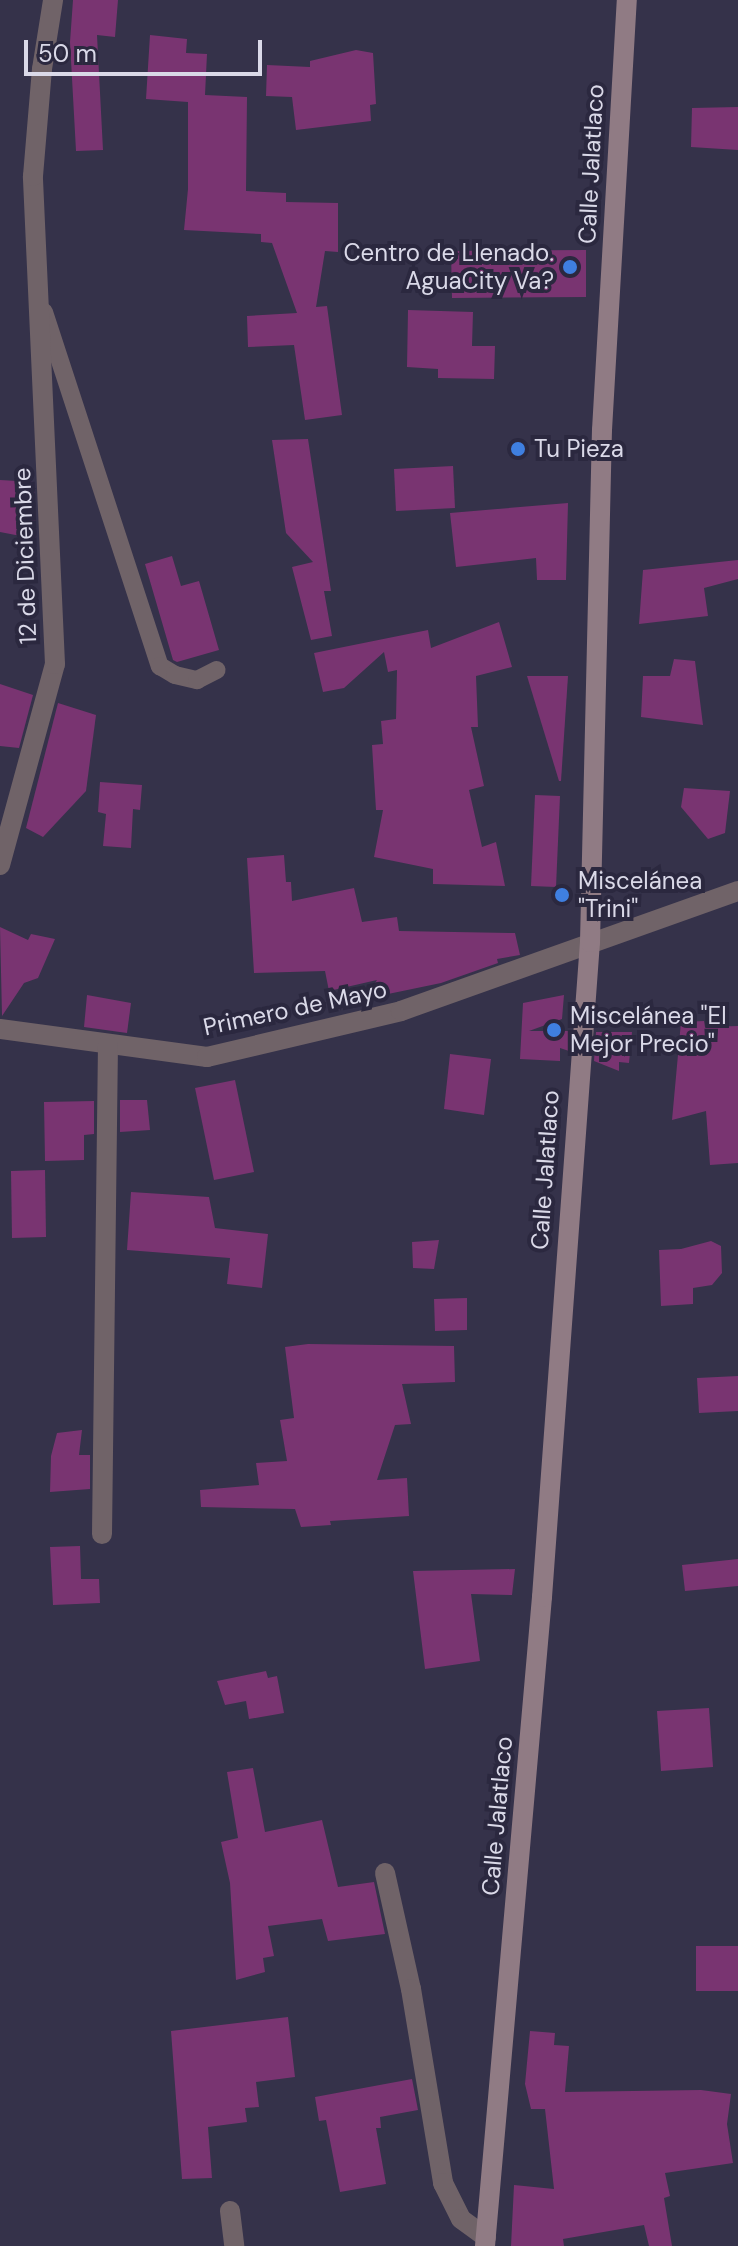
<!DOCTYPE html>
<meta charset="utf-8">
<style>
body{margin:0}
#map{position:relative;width:738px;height:2246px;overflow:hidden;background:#35324a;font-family:"DM Sans",sans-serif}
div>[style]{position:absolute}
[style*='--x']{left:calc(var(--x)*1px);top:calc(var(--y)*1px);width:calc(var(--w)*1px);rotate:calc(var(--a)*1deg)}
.building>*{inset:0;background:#793471}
.service>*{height:18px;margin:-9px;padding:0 9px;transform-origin:9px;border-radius:9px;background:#706368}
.minor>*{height:20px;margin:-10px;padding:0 10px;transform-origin:10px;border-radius:10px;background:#706368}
.secondary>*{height:20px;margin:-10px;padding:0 10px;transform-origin:10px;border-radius:10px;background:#907b84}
.dots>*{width:22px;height:22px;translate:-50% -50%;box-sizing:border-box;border:4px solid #2b283f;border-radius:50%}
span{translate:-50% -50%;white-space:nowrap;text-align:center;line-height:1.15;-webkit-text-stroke:8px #2b283f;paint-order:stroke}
.street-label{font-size:24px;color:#dad9e8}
.poi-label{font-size:24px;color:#dad9e8}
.right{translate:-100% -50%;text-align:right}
.left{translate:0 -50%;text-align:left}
.scale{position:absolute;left:24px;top:40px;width:238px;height:36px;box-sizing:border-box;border:4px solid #dad9e8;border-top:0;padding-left:10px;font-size:24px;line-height:28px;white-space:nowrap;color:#dad9e8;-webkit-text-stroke:6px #2b283f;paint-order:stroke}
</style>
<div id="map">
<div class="building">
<div style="clip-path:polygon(73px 0,118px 0,115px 37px,97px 35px,103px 150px,76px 151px,70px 42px)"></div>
<div style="clip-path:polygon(150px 35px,187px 39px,186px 53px,207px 54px,205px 95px,247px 97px,246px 191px,286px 193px,286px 202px,338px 203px,338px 252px,325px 251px,316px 307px,327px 306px,342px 415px,305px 420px,294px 345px,248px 347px,247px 316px,297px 313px,272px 243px,261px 242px,261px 234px,184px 230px,188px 189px,188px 102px,146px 99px)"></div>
<div style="clip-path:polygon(356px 50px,373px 53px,376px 104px,370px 105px,371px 121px,296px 130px,292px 97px,266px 96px,267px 65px,310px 67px,310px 61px)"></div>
<div style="clip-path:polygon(738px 107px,738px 150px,691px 147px,692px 108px)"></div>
<div style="clip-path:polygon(586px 250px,586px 297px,452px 298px,451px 251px)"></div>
<div style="clip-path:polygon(408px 310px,473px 312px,472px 346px,495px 346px,494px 379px,438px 378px,438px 369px,407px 367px)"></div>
<div style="clip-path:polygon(308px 439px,331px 591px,324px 591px,332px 636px,311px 640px,292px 567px,313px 562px,286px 533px,272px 440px)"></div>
<div style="clip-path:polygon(453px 466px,455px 508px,396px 511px,394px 469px)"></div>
<div style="clip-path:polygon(0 480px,34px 482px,36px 539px,0 532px)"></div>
<div style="clip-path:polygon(568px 503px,566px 580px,537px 580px,536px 558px,456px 567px,450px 513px)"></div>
<div style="clip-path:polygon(172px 556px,181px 586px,199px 581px,219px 650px,177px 662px,173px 660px,145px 564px)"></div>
<div style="clip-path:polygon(738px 560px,738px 579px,704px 588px,708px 616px,639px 624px,643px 570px)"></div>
<div style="clip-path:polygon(499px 622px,512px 667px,476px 676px,478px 727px,471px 727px,484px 786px,469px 790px,482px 847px,496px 842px,505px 886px,433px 884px,433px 869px,374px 857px,383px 810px,376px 810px,372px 745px,383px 744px,381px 721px,396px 719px,397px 670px,388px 672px,384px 652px,344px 688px,323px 692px,314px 653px,428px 630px,431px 648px)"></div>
<div style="clip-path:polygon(674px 659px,695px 661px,703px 725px,641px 717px,643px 676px,670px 676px)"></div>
<div style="clip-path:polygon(527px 676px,568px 676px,561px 781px,559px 781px)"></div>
<div style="clip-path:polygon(0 684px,33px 695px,19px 748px,0 746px)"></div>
<div style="clip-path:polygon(58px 703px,96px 715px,86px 791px,43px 837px,26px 828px)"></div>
<div style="clip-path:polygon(100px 782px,142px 785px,140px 810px,133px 809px,131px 848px,103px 846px,106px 814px,98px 812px)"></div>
<div style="clip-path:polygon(684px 788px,730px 791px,725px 833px,708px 839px,681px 807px)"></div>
<div style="clip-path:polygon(535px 795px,560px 796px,556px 887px,531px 886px)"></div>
<div style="clip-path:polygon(284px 855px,286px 882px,291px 882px,292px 901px,354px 888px,362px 922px,397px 917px,399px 931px,515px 933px,520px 955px,497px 959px,498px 963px,441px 983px,364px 999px,377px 980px,329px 991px,325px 971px,254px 973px,247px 858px)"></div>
<div style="clip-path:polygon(0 927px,28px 940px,31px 934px,55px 939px,38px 978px,24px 983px,2px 1016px)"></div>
<div style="clip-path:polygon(87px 995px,131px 1003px,127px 1033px,84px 1027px)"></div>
<div style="clip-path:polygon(564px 995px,562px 1019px,529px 1031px,570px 1031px,569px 1051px,560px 1048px,560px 1061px,520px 1059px,523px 1003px)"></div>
<div style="clip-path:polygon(704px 1021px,705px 1027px,738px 1026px,738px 1163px,710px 1165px,706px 1111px,672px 1120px,681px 1022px)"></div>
<div style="clip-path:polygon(596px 1032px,632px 1032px,629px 1063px,619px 1062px,619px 1071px,594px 1061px)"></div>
<div style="clip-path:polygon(450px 1054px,491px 1059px,484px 1115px,444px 1109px)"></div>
<div style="clip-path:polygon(235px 1080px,254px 1172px,214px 1180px,195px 1088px)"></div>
<div style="clip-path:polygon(120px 1100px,147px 1100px,150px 1130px,120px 1132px)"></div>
<div style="clip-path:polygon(94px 1101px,94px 1134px,84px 1135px,84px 1160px,45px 1161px,44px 1102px)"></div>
<div style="clip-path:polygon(45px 1170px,46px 1237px,12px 1238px,11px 1171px)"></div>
<div style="clip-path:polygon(131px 1192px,209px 1197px,215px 1228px,268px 1234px,262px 1288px,227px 1284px,230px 1258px,127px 1250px)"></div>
<div style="clip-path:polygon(439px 1240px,434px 1269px,413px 1268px,412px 1242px)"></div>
<div style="clip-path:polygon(711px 1241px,721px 1246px,722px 1273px,712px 1285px,693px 1288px,693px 1304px,661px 1306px,659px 1250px,681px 1249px)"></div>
<div style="clip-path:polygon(467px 1298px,467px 1330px,435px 1331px,434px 1299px)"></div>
<div style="clip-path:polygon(308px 1344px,454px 1346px,455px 1382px,402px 1384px,411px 1424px,395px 1425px,377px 1480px,407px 1478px,409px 1516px,330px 1521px,331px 1525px,301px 1527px,295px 1509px,201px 1507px,200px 1490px,259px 1485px,256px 1463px,287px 1461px,280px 1420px,294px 1418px,285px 1347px)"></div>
<div style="clip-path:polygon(738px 1376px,738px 1411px,699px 1413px,697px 1378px)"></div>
<div style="clip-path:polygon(82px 1430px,79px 1455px,90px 1455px,90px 1489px,50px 1492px,51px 1456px,57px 1433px)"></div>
<div style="clip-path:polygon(80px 1546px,81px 1579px,99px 1579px,100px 1603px,53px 1605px,50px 1547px)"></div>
<div style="clip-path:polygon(738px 1559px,738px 1586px,685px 1591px,682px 1565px)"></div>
<div style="clip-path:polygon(515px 1569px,512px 1595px,471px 1594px,480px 1661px,425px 1669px,413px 1571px)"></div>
<div style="clip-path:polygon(266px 1671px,268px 1678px,277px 1676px,284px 1713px,249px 1719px,246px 1701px,225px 1705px,217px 1681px)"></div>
<div style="clip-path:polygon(709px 1708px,713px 1767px,661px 1771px,657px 1711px)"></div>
<div style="clip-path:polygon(253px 1768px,265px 1832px,322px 1820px,338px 1887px,374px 1882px,385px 1934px,328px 1941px,322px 1919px,268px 1926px,274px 1956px,263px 1958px,265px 1972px,236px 1980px,230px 1883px,221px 1842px,238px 1838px,227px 1772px)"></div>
<div style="clip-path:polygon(696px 1946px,738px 1946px,738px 1991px,696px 1991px)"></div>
<div style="clip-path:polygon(288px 2017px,295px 2077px,256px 2082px,259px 2107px,245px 2108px,247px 2122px,208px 2127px,212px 2178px,182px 2179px,171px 2031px)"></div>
<div style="clip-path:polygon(530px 2031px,555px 2033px,554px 2045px,569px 2046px,565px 2092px,701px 2090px,731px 2094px,727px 2124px,733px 2163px,665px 2173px,670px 2196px,664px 2198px,672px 2246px,649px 2246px,644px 2225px,563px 2239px,564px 2246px,511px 2246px,514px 2185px,554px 2189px,545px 2109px,531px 2109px,525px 2084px)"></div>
<div style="clip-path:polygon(412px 2079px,418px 2110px,380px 2117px,381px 2128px,376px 2128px,386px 2184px,340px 2192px,326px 2120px,319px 2121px,315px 2097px)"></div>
</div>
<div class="service">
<div style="--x:44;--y:312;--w:373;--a:71.9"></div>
<div style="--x:160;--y:666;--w:17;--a:31"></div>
<div style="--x:175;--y:675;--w:23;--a:13"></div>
<div style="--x:197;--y:680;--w:22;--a:-27"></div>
</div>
<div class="minor">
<div style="--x:0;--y:865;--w:208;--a:-74.7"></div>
<div style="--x:55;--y:664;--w:488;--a:-92.6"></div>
<div style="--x:33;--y:176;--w:107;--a:-85.2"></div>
<div style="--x:42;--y:69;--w:70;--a:-80.9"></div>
<div style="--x:0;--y:1029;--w:209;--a:7.7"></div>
<div style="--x:207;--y:1057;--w:199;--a:-13.3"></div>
<div style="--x:401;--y:1011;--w:358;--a:-19.6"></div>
<div style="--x:102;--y:1534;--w:489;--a:-89.3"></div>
<div style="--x:385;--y:1873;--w:119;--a:77.4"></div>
<div style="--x:411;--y:1989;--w:197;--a:80.6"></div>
<div style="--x:443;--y:2183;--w:40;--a:63.4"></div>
<div style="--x:461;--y:2219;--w:31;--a:36"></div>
<div style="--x:230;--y:2211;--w:35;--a:83"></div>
</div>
<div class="secondary">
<div style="--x:485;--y:2246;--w:651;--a:-84.98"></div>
<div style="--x:542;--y:1597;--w:657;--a:-85.81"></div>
<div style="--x:590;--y:942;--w:512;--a:-88.66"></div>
<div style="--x:602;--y:430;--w:431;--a:-86.7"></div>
</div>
<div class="dots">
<div style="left:570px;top:267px;background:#3f7fe0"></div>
<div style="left:518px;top:449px;background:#3f7fe0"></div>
<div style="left:562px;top:895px;background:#3f7fe0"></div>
<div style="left:554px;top:1030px;background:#3f7fe0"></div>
</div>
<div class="street-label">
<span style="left:591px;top:164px;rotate:-87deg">Calle Jalatlaco</span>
<span style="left:25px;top:556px;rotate:-92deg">12 de Diciembre</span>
<span style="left:295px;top:1008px;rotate:-12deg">Primero de Mayo</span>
<span style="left:545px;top:1170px;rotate:-86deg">Calle Jalatlaco</span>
<span style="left:497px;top:1816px;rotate:-85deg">Calle Jalatlaco</span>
</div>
<div class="poi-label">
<span class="right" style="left:554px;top:267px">Centro de Llenado.<br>AguaCity Va?</span>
<span class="left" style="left:534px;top:449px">Tu Pieza</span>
<span class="left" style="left:578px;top:895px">Miscelánea<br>"Trini"</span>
<span class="left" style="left:570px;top:1030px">Miscelánea "El<br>Mejor Precio"</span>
</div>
<div class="scale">50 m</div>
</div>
